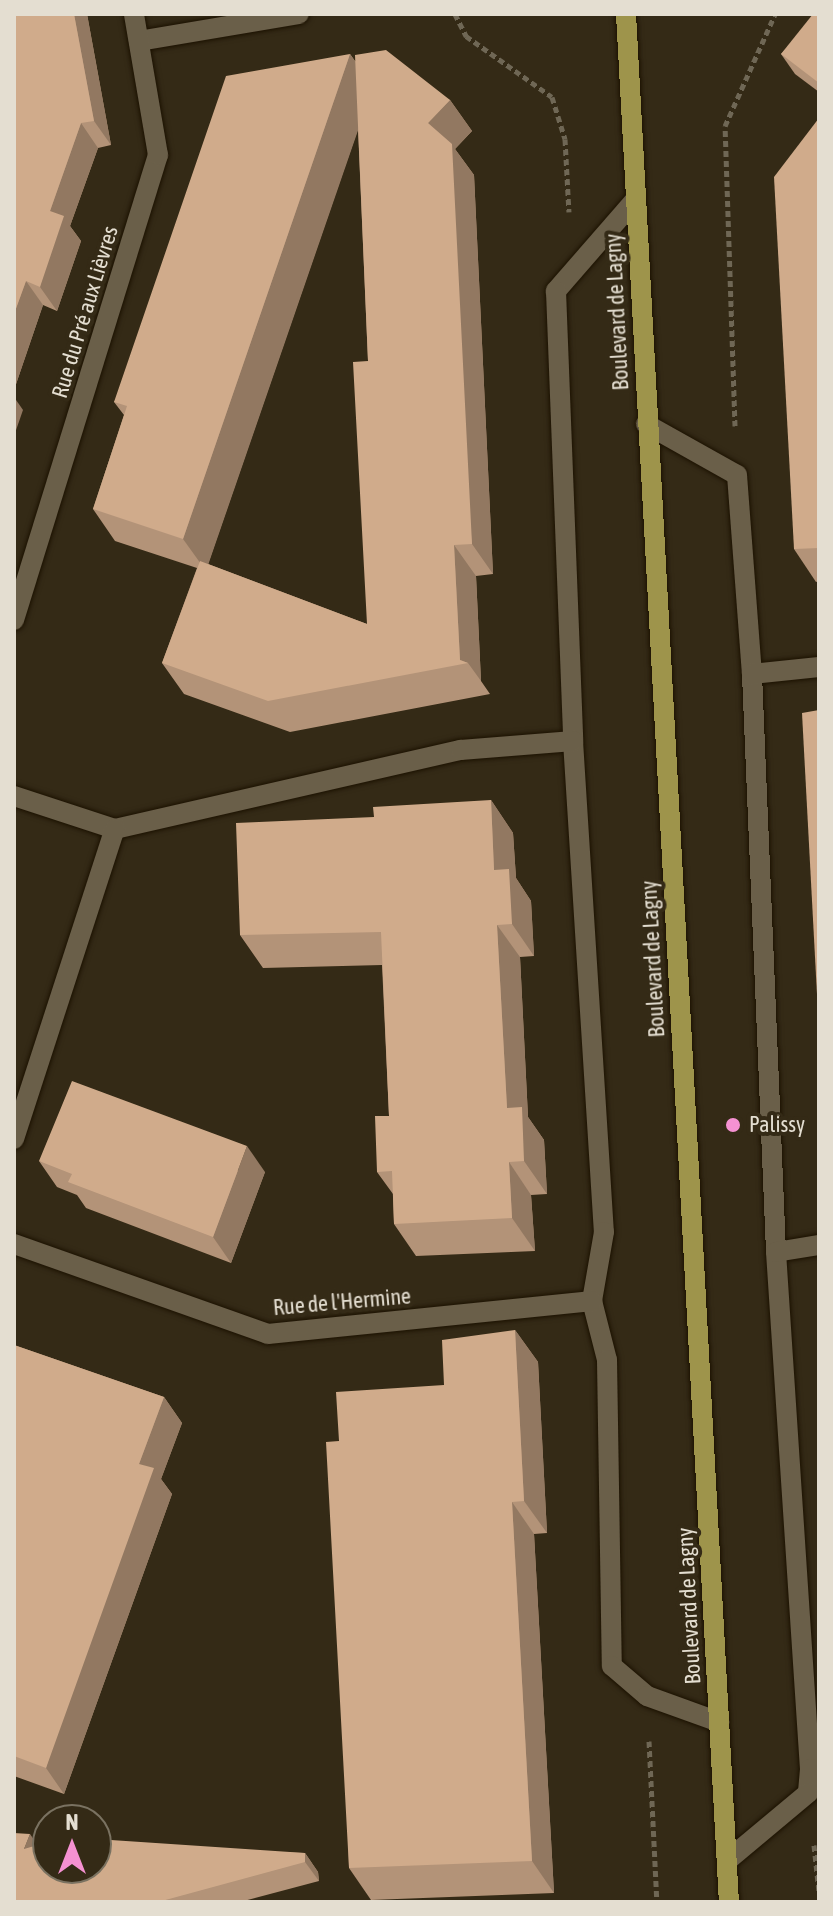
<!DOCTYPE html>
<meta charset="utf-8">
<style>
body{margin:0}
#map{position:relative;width:833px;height:1916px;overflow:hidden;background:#342a16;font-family:"Asap Condensed",sans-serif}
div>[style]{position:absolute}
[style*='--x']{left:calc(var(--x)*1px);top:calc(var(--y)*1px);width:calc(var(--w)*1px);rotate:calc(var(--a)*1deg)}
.path>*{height:5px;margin-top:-2.5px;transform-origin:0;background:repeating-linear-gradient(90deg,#6f6755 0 6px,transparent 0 10px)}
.roads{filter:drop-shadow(0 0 2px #1c1201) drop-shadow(0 0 2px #1c1201)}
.minor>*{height:20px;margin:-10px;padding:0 10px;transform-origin:10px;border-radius:10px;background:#6a5f49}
.major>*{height:20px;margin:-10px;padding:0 10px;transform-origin:10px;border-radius:10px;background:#9e944b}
.wall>*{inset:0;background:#b39378}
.shaded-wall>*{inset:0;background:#927861}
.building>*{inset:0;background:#d0ab8b}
.dots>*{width:22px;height:22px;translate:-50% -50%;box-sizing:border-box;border:4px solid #342a16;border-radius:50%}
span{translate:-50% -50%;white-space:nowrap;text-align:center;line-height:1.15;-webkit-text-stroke:8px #342a16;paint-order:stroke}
.street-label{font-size:22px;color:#e4ded1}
.poi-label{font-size:22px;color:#e4ded1}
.left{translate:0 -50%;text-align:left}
.frame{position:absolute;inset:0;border:16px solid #e4ded1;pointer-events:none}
.north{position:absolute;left:32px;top:1804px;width:80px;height:80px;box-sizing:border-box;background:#342a16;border:2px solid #7a7261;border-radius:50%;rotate:0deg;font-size:22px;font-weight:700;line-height:32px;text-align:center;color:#e4ded1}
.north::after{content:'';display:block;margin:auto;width:28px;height:36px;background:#f591d2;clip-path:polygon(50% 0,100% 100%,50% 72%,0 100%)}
</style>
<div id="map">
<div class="path">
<div style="--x:455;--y:14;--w:25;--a:63"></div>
<div style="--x:466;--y:36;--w:105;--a:35.3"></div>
<div style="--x:552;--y:97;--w:44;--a:72.8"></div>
<div style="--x:565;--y:139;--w:73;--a:86.9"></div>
<div style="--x:735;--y:426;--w:300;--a:-91.9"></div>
<div style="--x:725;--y:126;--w:123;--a:-65.9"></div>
<div style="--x:649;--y:1741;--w:161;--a:87.2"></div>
<div style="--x:814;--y:1845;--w:47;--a:83.9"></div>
</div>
<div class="roads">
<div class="minor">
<div style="--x:139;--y:41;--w:162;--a:-9.6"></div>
<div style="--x:635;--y:200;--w:121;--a:131"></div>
<div style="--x:556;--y:291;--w:450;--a:87.8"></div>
<div style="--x:573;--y:741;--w:492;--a:86.4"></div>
<div style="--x:604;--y:1232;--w:70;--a:99.9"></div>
<div style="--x:592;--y:1301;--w:61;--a:75.7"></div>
<div style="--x:607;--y:1360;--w:306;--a:89.1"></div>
<div style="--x:612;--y:1666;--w:46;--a:40.6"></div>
<div style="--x:647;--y:1696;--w:77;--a:19.9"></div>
<div style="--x:646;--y:424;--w:104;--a:29.3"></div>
<div style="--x:737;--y:475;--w:200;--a:85.7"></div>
<div style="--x:752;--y:674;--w:578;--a:87.62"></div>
<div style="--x:776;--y:1252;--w:518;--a:86.24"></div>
<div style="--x:810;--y:1769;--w:24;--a:95"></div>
<div style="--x:808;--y:1793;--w:103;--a:140.1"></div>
<div style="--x:14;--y:620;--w:487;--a:-72.8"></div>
<div style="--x:158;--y:155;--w:143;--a:-99.7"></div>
<div style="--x:752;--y:674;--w:67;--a:-6"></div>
<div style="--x:14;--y:796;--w:106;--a:18.1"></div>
<div style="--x:115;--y:829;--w:355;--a:-12.9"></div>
<div style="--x:461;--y:750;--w:112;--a:-4.6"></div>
<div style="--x:14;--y:1139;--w:326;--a:-72"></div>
<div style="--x:14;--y:1244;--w:269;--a:19.5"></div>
<div style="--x:268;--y:1334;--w:326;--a:-5.8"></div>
<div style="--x:776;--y:1252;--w:44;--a:-9.2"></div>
</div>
<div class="major">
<div style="--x:626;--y:14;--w:1891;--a:86.88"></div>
</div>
</div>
<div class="wall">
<div style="clip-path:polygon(14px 14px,87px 14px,111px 145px,98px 148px,70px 226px,81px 241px,57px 311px,43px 305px,14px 390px)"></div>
<div style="clip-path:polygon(819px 14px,819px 92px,795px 74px,781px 54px)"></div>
<div style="clip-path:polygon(evenodd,350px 54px,355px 61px,450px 100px,472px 131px,455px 149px,474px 175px,493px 574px,476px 576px,481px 681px,490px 694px,290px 732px,184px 694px,162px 663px,197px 568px,115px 541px,93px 509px,124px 415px,114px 402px,350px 54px,358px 129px,368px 361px,367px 624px,208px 564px,358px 129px)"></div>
<div style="clip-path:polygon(819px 118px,819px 581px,816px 582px,794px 549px)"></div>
<div style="clip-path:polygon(491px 800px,513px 833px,516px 878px,531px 901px,534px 956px,520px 957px,528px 1117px,544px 1140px,547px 1194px,531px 1195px,535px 1251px,416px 1256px,394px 1224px,393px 1194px,377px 1172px,389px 1116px,382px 965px,263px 968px,240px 935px)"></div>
<div style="clip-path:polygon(39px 1161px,265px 1172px,231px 1263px,86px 1208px,77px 1195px,57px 1187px)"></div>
<div style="clip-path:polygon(515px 1330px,538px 1362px,547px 1533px,534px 1534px,554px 1893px,371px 1900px,349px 1868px,339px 1441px,444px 1385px)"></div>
<div style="clip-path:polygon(14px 1345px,164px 1397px,182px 1423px,161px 1479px,172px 1494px,64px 1794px,14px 1776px)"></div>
<div style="clip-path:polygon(37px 1845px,305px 1853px,318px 1872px,319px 1881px,240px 1902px,14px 1902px)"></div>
</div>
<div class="shaded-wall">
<div style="clip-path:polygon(74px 14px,87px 14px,111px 145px,94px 121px)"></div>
<div style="clip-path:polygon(350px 54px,373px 87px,206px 571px,183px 539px)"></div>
<div style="clip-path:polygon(450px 100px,472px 131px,455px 149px,474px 175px,493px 574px,472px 544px,428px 123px)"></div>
<div style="clip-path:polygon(81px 123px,98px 148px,70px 226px,81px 241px,57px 311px,40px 287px,50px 211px)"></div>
<div style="clip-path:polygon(26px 281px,43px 305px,14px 390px,14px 314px)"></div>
<div style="clip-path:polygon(14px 397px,23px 410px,14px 436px)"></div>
<div style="clip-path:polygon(454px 545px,476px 576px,481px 681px,468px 663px,460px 660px)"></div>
<div style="clip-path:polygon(491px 800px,513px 833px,516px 878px,531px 901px,534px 956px,512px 924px,494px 870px)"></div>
<div style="clip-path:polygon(497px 925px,520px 957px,528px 1117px,544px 1140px,547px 1194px,524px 1161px,507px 1108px)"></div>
<div style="clip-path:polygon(247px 1146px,265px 1172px,231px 1263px,213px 1237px)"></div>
<div style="clip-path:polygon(509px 1162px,531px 1195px,535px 1251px,512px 1218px)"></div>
<div style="clip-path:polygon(515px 1330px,538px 1362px,547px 1533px,524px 1501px)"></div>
<div style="clip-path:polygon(164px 1397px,182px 1423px,161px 1479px,172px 1494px,64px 1794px,46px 1768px,139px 1464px)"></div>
<div style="clip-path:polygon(512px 1502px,534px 1534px,554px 1893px,532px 1861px)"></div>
<div style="clip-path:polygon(30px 1834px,43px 1853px,24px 1849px)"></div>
<div style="clip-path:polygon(305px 1853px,318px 1872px,319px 1881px,305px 1862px)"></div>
</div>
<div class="building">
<div style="clip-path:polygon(14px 14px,74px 14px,94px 121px,81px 123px,50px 211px,64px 216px,40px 287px,26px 281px,14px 314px)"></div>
<div style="clip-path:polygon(813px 14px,819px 14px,819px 83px,781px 54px)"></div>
<div style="clip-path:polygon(386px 50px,450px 100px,428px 123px,452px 144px,472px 544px,454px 545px,460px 660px,468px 663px,268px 701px,162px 663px,200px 561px,367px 624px,353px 362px,368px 361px,355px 55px)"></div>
<div style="clip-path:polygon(350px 54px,183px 539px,93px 509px,127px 406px,114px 402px,226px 76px)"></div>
<div style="clip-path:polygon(819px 118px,819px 548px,794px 549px,774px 177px)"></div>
<div style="clip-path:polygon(819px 710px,819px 1032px,802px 713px)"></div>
<div style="clip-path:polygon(491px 800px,494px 870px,509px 869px,512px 924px,497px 925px,507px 1108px,522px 1107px,524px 1161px,509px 1162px,512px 1218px,394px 1224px,392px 1171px,377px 1172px,375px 1116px,389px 1116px,381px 932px,240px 935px,236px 823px,374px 817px,373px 807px)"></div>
<div style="clip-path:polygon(72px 1081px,247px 1146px,213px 1237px,68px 1182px,72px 1174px,39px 1161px)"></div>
<div style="clip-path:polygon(515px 1330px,524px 1501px,512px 1502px,532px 1861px,349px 1868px,326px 1442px,339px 1441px,336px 1392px,444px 1385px,442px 1340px)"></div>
<div style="clip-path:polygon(14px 1345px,164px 1397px,139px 1464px,154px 1468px,46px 1768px,14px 1756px)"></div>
<div style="clip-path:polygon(14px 1833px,30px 1834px,24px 1849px,48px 1842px,48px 1868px,96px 1868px,96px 1839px,305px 1853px,305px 1862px,158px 1902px,14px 1902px)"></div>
</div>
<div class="dots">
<div style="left:733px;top:1125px;background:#f591d2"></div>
</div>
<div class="street-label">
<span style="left:85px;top:312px;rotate:-73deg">Rue du Pré aux Lièvres</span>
<span style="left:617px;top:312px;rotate:-93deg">Boulevard de Lagny</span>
<span style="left:653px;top:959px;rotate:-93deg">Boulevard de Lagny</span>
<span style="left:342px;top:1302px;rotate:-5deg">Rue de l'Hermine</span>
<span style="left:689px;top:1606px;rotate:-93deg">Boulevard de Lagny</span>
</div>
<div class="poi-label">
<span class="left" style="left:749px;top:1125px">Palissy</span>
</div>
<div class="frame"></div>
<div class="north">N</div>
</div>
